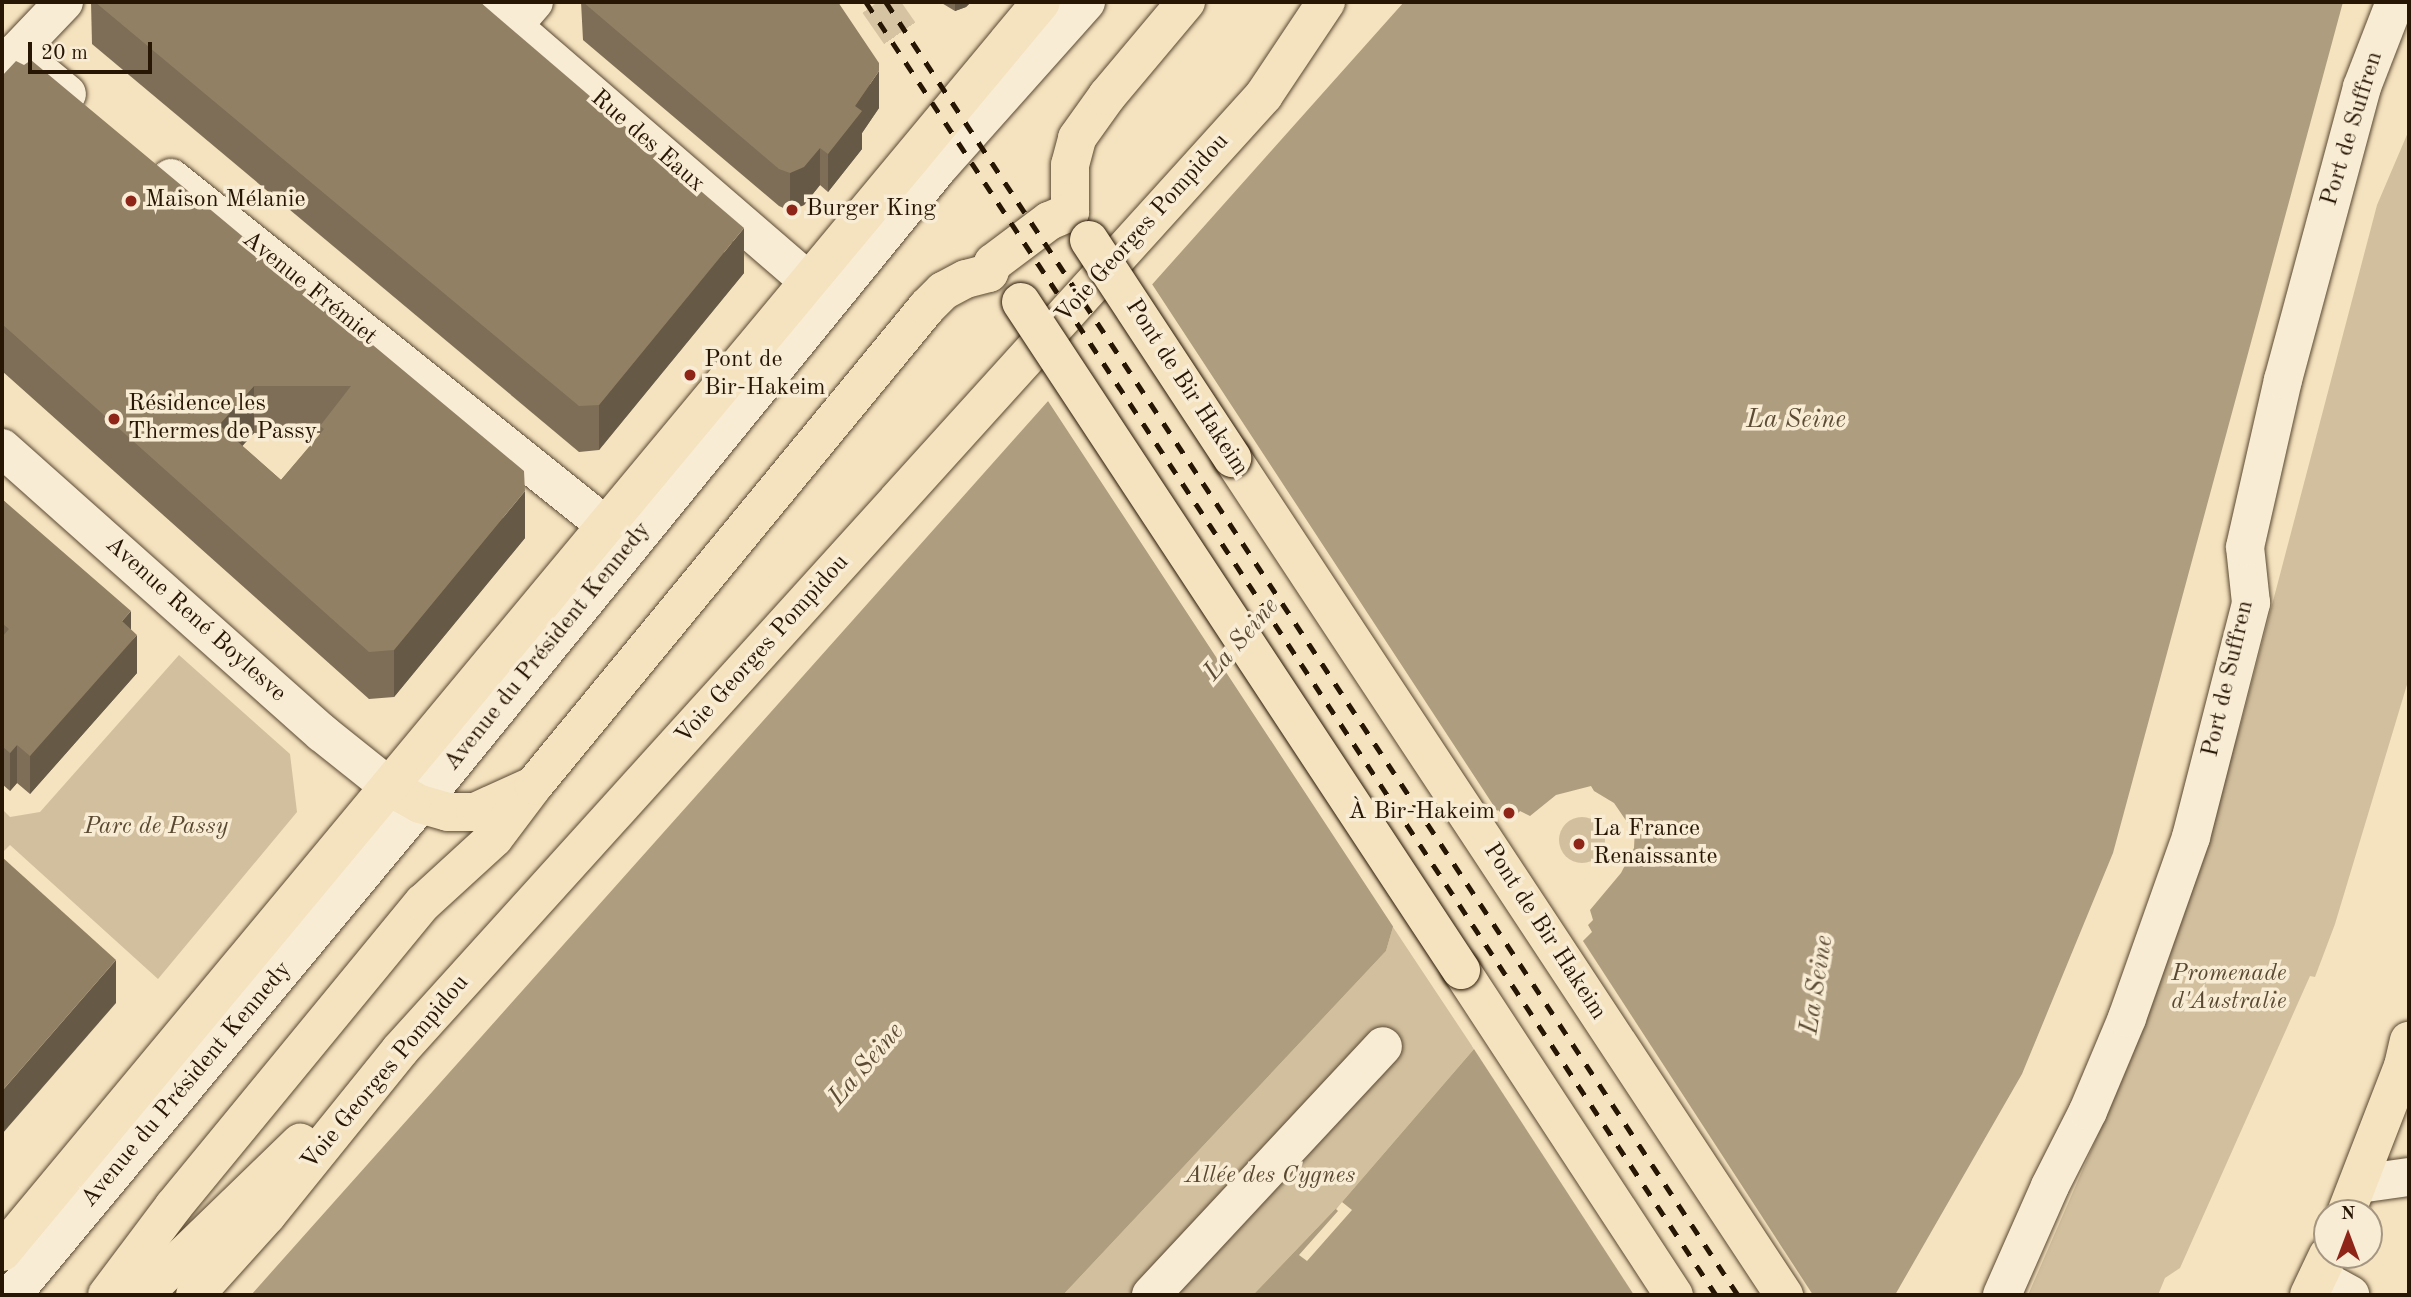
<!DOCTYPE html>
<meta charset="utf-8">
<style>
body{margin:0}
#map{position:relative;width:2411px;height:1297px;overflow:hidden;background:#f5e2be;font-family:"Old Standard TT",serif}
div>[style]{position:absolute}
[style*='--x']{left:calc(var(--x)*1px);top:calc(var(--y)*1px);width:calc(var(--w)*1px);rotate:calc(var(--a)*1deg)}
.green>*{inset:0;background:#d2bf9e}
.round{border-radius:50%}
.water>*{inset:0;background:#af9d7f}
.pier>*{inset:0;background:#f5e2be}
.minor-tunnel>*{height:38px;margin-top:-19px;transform-origin:0;background:repeating-linear-gradient(90deg,#d6c3a2 0 38px,transparent 0 57px)}
.roads{filter:drop-shadow(0 0 2px #5a4932) drop-shadow(0 0 2px #5a4932)}
.minor>*{height:38px;margin:-19px;padding:0 19px;transform-origin:19px;border-radius:19px;background:#f8ecd5}
.major>*{height:38px;margin:-19px;padding:0 19px;transform-origin:19px;border-radius:19px;background:#f5e2be}
.rail>*{height:5px;margin-top:-2.5px;transform-origin:0;background:repeating-linear-gradient(90deg,#271604 0 12px,transparent 0 24px)}
.bridges{filter:drop-shadow(0 0 2px #271604) drop-shadow(0 0 2px #271604)}
.major-bridge>*{height:38px;margin:-19px;padding:0 19px;transform-origin:19px;border-radius:19px;background:#f5e2be}
.wall>*{inset:0;background:#7e6e57}
.shaded-wall>*{inset:0;background:#665a47}
.building>*{inset:0;background:#928065}
.dots>*{width:19px;height:19px;translate:-50% -50%;box-sizing:border-box;border:4px solid #f8ecd5;border-radius:50%}
span{translate:-50% -50%;white-space:nowrap;text-align:center;line-height:1.15;-webkit-text-stroke:7px #f8ecd5;paint-order:stroke}
.street-label{font-size:24px;color:#271604}
.poi-label{font-size:24px;color:#271604}
.left{translate:0 -50%;text-align:left}
.right{translate:-100% -50%;text-align:right}
.park-label{font-size:24px;color:#5a4932;font-style:italic}
.water-label{font-size:26px;color:#5d4c35;font-style:italic}
.frame{position:absolute;inset:0;border:4px solid #271604;pointer-events:none}
.north{position:absolute;left:2313px;top:1199px;width:70px;height:70px;box-sizing:border-box;background:#f8ecd5;border:2px solid #a49681;border-radius:50%;rotate:0deg;font-size:19px;font-weight:700;line-height:28px;text-align:center;color:#271604}
.north::after{content:'';display:block;margin:auto;width:24px;height:32px;background:#8f2418;clip-path:polygon(50% 0,100% 100%,50% 72%,0 100%)}
.scale{position:absolute;left:28px;top:42px;width:124px;height:32px;box-sizing:border-box;border:4px solid #271604;border-top:0;padding-left:9px;font-size:21px;line-height:24px;white-space:nowrap;color:#271604;-webkit-text-stroke:5px #f8ecd5;paint-order:stroke}
</style>
<div id="map">
<div class="green">
<div style="clip-path:polygon(2409px 130px,2409px 678px,2335px 924px,2315px 977px,2310px 976px,2180px 1268px,2165px 1278px,2158px 1295px,2028px 1295px,2131px 1059px,2188px 894px,2240px 727px,2377px 205px)"></div>
<div style="clip-path:polygon(179px 655px,290px 754px,297px 812px,158px 979px,10px 845px,2px 853px,2px 809px,10px 817px,40px 812px)"></div>
<div class="round" style="left:1559px;top:817px;width:46px;height:46px"></div>
<div style="clip-path:polygon(1393px 927px,1474px 1049px,1342px 1202px,1253px 1295px,1063px 1295px,1386px 951px)"></div>
</div>
<div class="water">
<div style="clip-path:polygon(1404px 2px,2343px 2px,2113px 853px,2022px 1074px,1895px 1295px,1253px 1295px,1342px 1202px,1474px 1049px,1592px 932px,1588px 925px,1593px 920px,1590px 910px,1621px 873px,1634px 848px,1635px 827px,1627px 822px,1614px 803px,1594px 791px,1591px 786px,1556px 795px,1530px 816px,1520px 811px,1516px 816px,1512px 810px,1505px 817px,1498px 810px,1393px 927px,1386px 951px,1063px 1295px,251px 1295px)"></div>
</div>
<div class="pier">
<div style="clip-path:polygon(1150px 281px,1503px 820px,1499px 815px,1396px 931px,1046px 398px)"></div>
<div style="clip-path:polygon(1581px 938px,1813px 1295px,1634px 1295px,1472px 1046px)"></div>
<div style="clip-path:polygon(1342px 1202px,1352px 1210px,1307px 1261px,1299px 1255px,1338px 1211px,1336px 1209px)"></div>
</div>
<div class="minor-tunnel">
<div style="--x:878;--y:2;--w:44;--a:55.2"></div>
</div>
<div class="roads">
<div class="minor">
<div style="--x:485;--y:2;--w:428;--a:40.8"></div>
<div style="--x:513;--y:26;--w:32;--a:-49"></div>
<div style="--x:16;--y:52;--w:66;--a:39.5"></div>
<div style="--x:2;--y:67;--w:90;--a:-46.4"></div>
<div style="--x:171;--y:178;--w:554;--a:38.63"></div>
<div style="--x:2;--y:448;--w:429;--a:41.7"></div>
<div style="--x:322;--y:733;--w:88;--a:38.6"></div>
<div style="--x:2359;--y:1184;--w:50;--a:-8"></div>
<div style="--x:2318;--y:1277;--w:37;--a:29"></div>
<div style="--x:12;--y:1295;--w:638;--a:-50.27"></div>
<div style="--x:420;--y:804;--w:822;--a:-50.83"></div>
<div style="--x:939;--y:167;--w:221;--a:-48.3"></div>
<div style="--x:1151;--y:1295;--w:340;--a:-47"></div>
<div style="--x:2002;--y:1295;--w:119;--a:-66.2"></div>
<div style="--x:2050;--y:1186;--w:84;--a:-63.1"></div>
<div style="--x:2088;--y:1111;--w:101;--a:-67.2"></div>
<div style="--x:2127;--y:1018;--w:192;--a:-70.5"></div>
<div style="--x:2191;--y:837;--w:242;--a:-75.6"></div>
<div style="--x:2251;--y:603;--w:56;--a:-96.1"></div>
<div style="--x:2245;--y:547;--w:171;--a:-77.2"></div>
<div style="--x:2283;--y:380;--w:303;--a:-74.9"></div>
<div style="--x:2362;--y:87;--w:91;--a:-68.8"></div>
</div>
<div class="major">
<div style="--x:1070;--y:212;--w:47;--a:-90"></div>
<div style="--x:1070;--y:165;--w:28;--a:-75"></div>
<div style="--x:1077;--y:138;--w:52;--a:-54.5"></div>
<div style="--x:1107;--y:96;--w:123;--a:-50"></div>
<div style="--x:989;--y:273;--w:11;--a:-68"></div>
<div style="--x:993;--y:263;--w:70;--a:-36.9"></div>
<div style="--x:1049;--y:221;--w:23;--a:-23"></div>
<div style="--x:1232;--y:458;--w:1003;--a:56.6"></div>
<div style="--x:391;--y:788;--w:33;--a:29"></div>
<div style="--x:420;--y:804;--w:29;--a:16"></div>
<div style="--x:448;--y:812;--w:27;--a:0"></div>
<div style="--x:475;--y:812;--w:58;--a:-24.4"></div>
<div style="--x:1461;--y:970;--w:389;--a:56.8"></div>
<div style="--x:2346;--y:1213;--w:158;--a:-68.8"></div>
<div style="--x:2403;--y:1066;--w:26;--a:-77"></div>
<div style="--x:2;--y:1252;--w:1625;--a:-50.27"></div>
<div style="--x:107;--y:1295;--w:110;--a:-53.1"></div>
<div style="--x:173;--y:1207;--w:394;--a:-50.6"></div>
<div style="--x:423;--y:903;--w:96;--a:-42.5"></div>
<div style="--x:494;--y:838;--w:66;--a:-53"></div>
<div style="--x:534;--y:785;--w:619;--a:-50.57"></div>
<div style="--x:927;--y:307;--w:23;--a:-45"></div>
<div style="--x:943;--y:291;--w:26;--a:-28"></div>
<div style="--x:966;--y:279;--w:24;--a:-15"></div>
<div style="--x:143;--y:1295;--w:219;--a:-44.1"></div>
<div style="--x:195;--y:1295;--w:108;--a:-48"></div>
<div style="--x:267;--y:1215;--w:212;--a:-51.1"></div>
<div style="--x:400;--y:1050;--w:1288;--a:-47.86"></div>
<div style="--x:1264;--y:95;--w:112;--a:-56.3"></div>
<div style="--x:2309;--y:1295;--w:44;--a:-64.6"></div>
</div>
</div>
<div class="rail">
<div style="--x:866;--y:2;--w:1547;--a:56.68"></div>
<div style="--x:886;--y:2;--w:1548;--a:56.62"></div>
</div>
<div class="bridges">
<div class="major-bridge">
<div style="--x:1089;--y:240;--w:261;--a:56.7"></div>
<div style="--x:1021;--y:302;--w:800;--a:56.63"></div>
</div>
</div>
<div class="wall">
<div style="clip-path:polygon(91px 2px,480px 2px,744px 273px,599px 450px,579px 452px,92px 44px)"></div>
<div style="clip-path:polygon(581px 2px,838px 2px,879px 108px,862px 133px,862px 149px,828px 192px,820px 185px,804px 205px,790px 211px,779px 206px,583px 40px)"></div>
<div style="clip-path:polygon(940px 2px,971px 2px,966px 7px,955px 11px)"></div>
<div style="clip-path:polygon(evenodd,2px 76px,525px 538px,394px 697px,369px 699px,2px 371px,2px 76px,254px 433px,320px 433px,320px 435px,281px 480px,242px 446px,254px 433px)"></div>
<div style="clip-path:polygon(2px 499px,131px 630px,137px 673px,30px 794px,17px 783px,10px 791px,2px 784px)"></div>
</div>
<div class="shaded-wall">
<div style="clip-path:polygon(955px 2px,971px 2px,966px 7px,955px 11px)"></div>
<div style="clip-path:polygon(879px 71px,879px 108px,862px 133px,862px 149px,828px 192px,828px 154px,855px 106px)"></div>
<div style="clip-path:polygon(820px 148px,820px 185px,804px 205px,790px 211px,790px 173px)"></div>
<div style="clip-path:polygon(744px 228px,744px 273px,599px 450px,599px 405px)"></div>
<div style="clip-path:polygon(254px 386px,254px 433px,219px 472px,219px 425px)"></div>
<div style="clip-path:polygon(525px 491px,525px 538px,394px 697px,394px 650px)"></div>
<div style="clip-path:polygon(131px 611px,131px 641px,137px 635px,137px 673px,30px 794px,30px 756px,122px 621px)"></div>
<div style="clip-path:polygon(17px 745px,17px 783px,10px 791px,10px 753px)"></div>
<div style="clip-path:polygon(116px 960px,116px 1003px,2px 1134px,2px 1091px)"></div>
</div>
<div class="building">
<div style="clip-path:polygon(95px 2px,480px 2px,744px 228px,599px 405px,579px 406px)"></div>
<div style="clip-path:polygon(583px 2px,838px 2px,879px 63px,879px 71px,855px 106px,862px 111px,828px 154px,820px 148px,804px 167px,790px 173px,779px 169px)"></div>
<div style="clip-path:polygon(evenodd,31px 60px,524px 471px,525px 491px,394px 650px,369px 652px,2px 324px,2px 76px,16px 61px,24px 65px,31px 60px,254px 386px,351px 386px,320px 426px,324px 429px,281px 480px,219px 425px,254px 386px)"></div>
<div style="clip-path:polygon(2px 499px,131px 611px,122px 621px,137px 635px,30px 756px,17px 745px,10px 753px,2px 746px,2px 637px,9px 629px,2px 623px)"></div>
<div style="clip-path:polygon(2px 857px,116px 960px,2px 1091px)"></div>
</div>
<div class="dots">
<div style="left:131px;top:201px;background:#8f2418"></div>
<div style="left:792px;top:210px;background:#8f2418"></div>
<div style="left:690px;top:375px;background:#8f2418"></div>
<div style="left:114px;top:419px;background:#8f2418"></div>
<div style="left:1509px;top:813px;background:#8f2418"></div>
<div style="left:1579px;top:844px;background:#8f2418"></div>
</div>
<div class="street-label">
<span style="left:2353px;top:129px;rotate:-73deg">Port de Suffren</span>
<span style="left:647px;top:142px;rotate:41deg">Rue des Eaux</span>
<span style="left:1143px;top:229px;rotate:-48deg">Voie Georges Pompidou</span>
<span style="left:309px;top:289px;rotate:39deg">Avenue Frémiet</span>
<span style="left:1186px;top:388px;rotate:57deg">Pont de Bir Hakeim</span>
<span style="left:195px;top:620px;rotate:42deg">Avenue René Boylesve</span>
<span style="left:548px;top:647px;rotate:-51deg">Avenue du Président Kennedy</span>
<span style="left:763px;top:650px;rotate:-48deg">Voie Georges Pompidou</span>
<span style="left:2229px;top:679px;rotate:-77deg">Port de Suffren</span>
<span style="left:1544px;top:932px;rotate:57deg">Pont de Bir Hakeim</span>
<span style="left:386px;top:1073px;rotate:-50deg">Voie Georges Pompidou</span>
<span style="left:187px;top:1085px;rotate:-50deg">Avenue du Président Kennedy</span>
</div>
<div class="poi-label">
<span class="left" style="left:145px;top:201px">Maison Mélanie</span>
<span class="left" style="left:806px;top:210px">Burger King</span>
<span class="left" style="left:704px;top:375px">Pont de<br>Bir-Hakeim</span>
<span class="left" style="left:128px;top:419px">Résidence les<br>Thermes de Passy</span>
<span class="right" style="left:1495px;top:813px">À Bir-Hakeim</span>
<span class="left" style="left:1593px;top:844px">La France<br>Renaissante</span>
</div>
<div class="park-label">
<span style="left:156px;top:828px">Parc de Passy</span>
<span style="left:2229px;top:989px">Promenade<br>d'Australie</span>
<span style="left:1270px;top:1177px">Allée des Cygnes</span>
</div>
<div class="water-label">
<span style="left:1796px;top:421px">La Seine</span>
<span style="left:1242px;top:640px;rotate:-49deg">La Seine</span>
<span style="left:1818px;top:985px;rotate:-81deg">La Seine</span>
<span style="left:867px;top:1065px;rotate:-49deg">La Seine</span>
</div>
<div class="frame"></div>
<div class="north">N</div>
<div class="scale">20 m</div>
</div>
